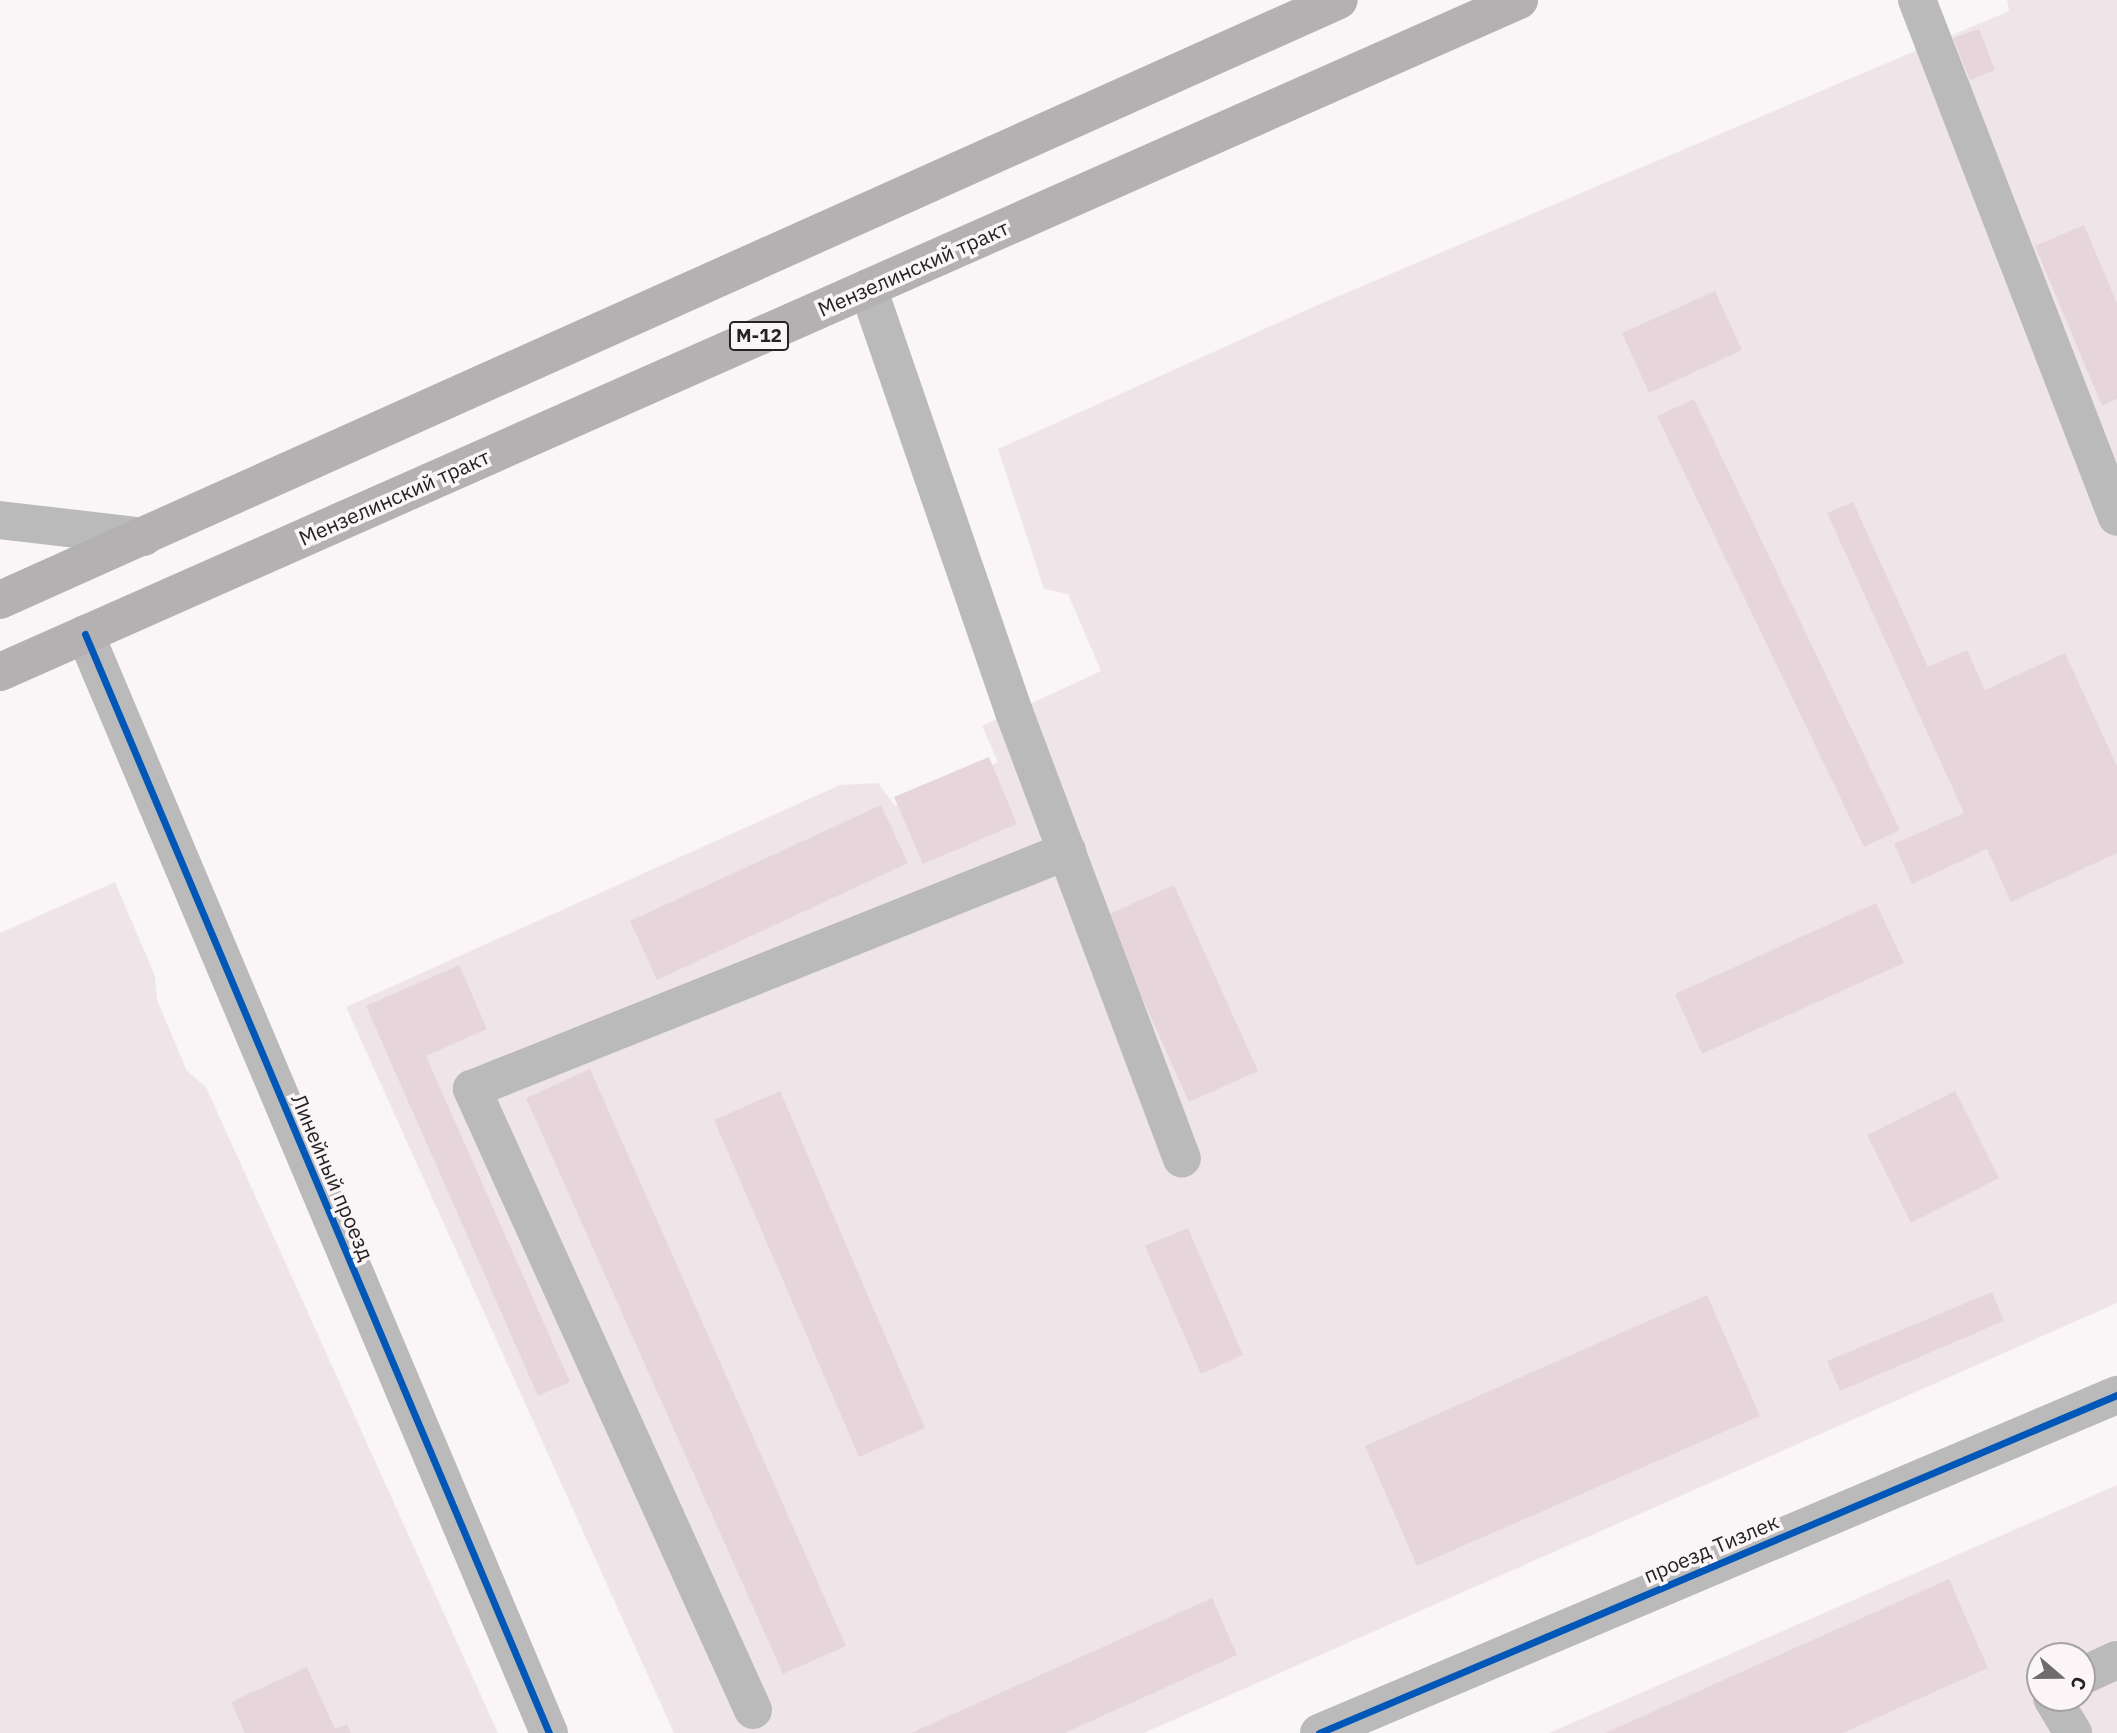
<!DOCTYPE html>
<meta charset="utf-8">
<style>
body{margin:0}
#map{position:relative;width:2117px;height:1733px;overflow:hidden;background:#faf6f8;font-family:"IBM Plex Sans",sans-serif}
div>[style]{position:absolute}
[style*='--x']{left:calc(var(--x)*1px);top:calc(var(--y)*1px);width:calc(var(--w)*1px);rotate:calc(var(--a)*1deg)}
.built>*{inset:0;background:#efe5e8}
.building>*{inset:0;background:#e6d6dc}
.minor>*{height:38px;margin:-19px;padding:0 19px;transform-origin:19px;border-radius:19px;background:#bababa}
.major>*{height:38px;margin:-19px;padding:0 19px;transform-origin:19px;border-radius:19px;background:#b3b1b2}
.cycleway>*{height:7px;margin:-3.5px;padding:0 3.5px;transform-origin:3.5px;border-radius:3.5px;background:#0057b8}
span{translate:-50% -50%;white-space:nowrap;text-align:center;line-height:1.15;-webkit-text-stroke:7px #fbf5f7;paint-order:stroke}
.shield-label span{padding:2px 5px;background:#fbf5f7;border:2px solid;border-radius:5px;-webkit-text-stroke-width:0}
.shield-label{font-size:19px;color:#242223;font-weight:700}
.street-label{font-size:21px;color:#242223}
.north{position:absolute;left:2026px;top:1642px;width:70px;height:70px;box-sizing:border-box;background:#fbf5f7;border:2px solid #a5a1a2;border-radius:50%;rotate:110deg;font-size:19px;font-weight:700;line-height:28px;text-align:center;color:#242223}
.north::after{content:'';display:block;margin:auto;width:24px;height:32px;background:#6f6c6e;clip-path:polygon(50% 0,100% 100%,50% 72%,0 100%)}
</style>
<div id="map">
<div class="built">
<div style="clip-path:polygon(2007px 0,2117px 0,2117px 1303px,1144px 1733px,674px 1733px,346px 1007px,840px 785px,878px 783px,895px 806px,998px 762px,982px 726px,1101px 671px,1068px 594px,1044px 589px,998px 449px,1320px 304px,2009px 11px)"></div>
<div style="clip-path:polygon(115px 882px,155px 976px,157px 1000px,187px 1071px,206px 1087px,498px 1733px,0 1733px,0 933px)"></div>
<div style="clip-path:polygon(evenodd,2117px 1485px,2117px 1733px,1549px 1733px,2117px 1485px,2040px 1656px,2082px 1656px,2082px 1698px,2040px 1698px,2040px 1656px)"></div>
</div>
<div class="building">
<div style="clip-path:polygon(1979px 29px,1995px 70px,1970px 80px,1953px 38px)"></div>
<div style="clip-path:polygon(2084px 225px,2117px 303px,2117px 399px,2102px 406px,2035px 246px)"></div>
<div style="clip-path:polygon(1715px 291px,1742px 350px,1649px 393px,1622px 333px)"></div>
<div style="clip-path:polygon(1694px 399px,1900px 830px,1864px 847px,1657px 416px)"></div>
<div style="clip-path:polygon(1853px 502px,1928px 667px,1967px 650px,1985px 690px,2065px 653px,2117px 766px,2117px 853px,2011px 902px,1987px 849px,1912px 884px,1894px 844px,1964px 813px,1827px 513px)"></div>
<div style="clip-path:polygon(989px 757px,1017px 824px,923px 864px,894px 797px)"></div>
<div style="clip-path:polygon(881px 805px,908px 863px,657px 980px,630px 921px)"></div>
<div style="clip-path:polygon(1174px 885px,1258px 1071px,1189px 1102px,1105px 916px)"></div>
<div style="clip-path:polygon(1876px 903px,1904px 963px,1702px 1054px,1675px 994px)"></div>
<div style="clip-path:polygon(459px 965px,487px 1029px,426px 1056px,570px 1382px,538px 1396px,366px 1006px)"></div>
<div style="clip-path:polygon(590px 1069px,846px 1646px,783px 1674px,526px 1098px)"></div>
<div style="clip-path:polygon(780px 1091px,925px 1428px,859px 1457px,714px 1120px)"></div>
<div style="clip-path:polygon(1955px 1091px,1999px 1178px,1911px 1223px,1867px 1135px)"></div>
<div style="clip-path:polygon(1188px 1228px,1243px 1355px,1201px 1374px,1145px 1246px)"></div>
<div style="clip-path:polygon(1992px 1292px,2004px 1321px,1840px 1391px,1827px 1361px)"></div>
<div style="clip-path:polygon(1707px 1295px,1760px 1416px,1417px 1566px,1365px 1446px)"></div>
<div style="clip-path:polygon(1949px 1579px,1988px 1668px,1843px 1733px,1605px 1733px)"></div>
<div style="clip-path:polygon(1212px 1598px,1237px 1655px,1065px 1733px,911px 1733px)"></div>
<div style="clip-path:polygon(307px 1667px,335px 1729px,347px 1724px,351px 1733px,245px 1733px,231px 1702px)"></div>
</div>
<div class="minor">
<div style="--x:1917;--y:0;--w:554;--a:68.85"></div>
<div style="--x:868;--y:288;--w:448;--a:71"></div>
<div style="--x:1014;--y:712;--w:477;--a:69.4"></div>
<div style="--x:0;--y:520;--w:145;--a:6.7"></div>
<div style="--x:85;--y:634;--w:1193;--a:67.11"></div>
<div style="--x:2082;--y:1676;--w:38;--a:-25"></div>
<div style="--x:2052;--y:1698;--w:41;--a:59"></div>
<div style="--x:753;--y:1710;--w:682;--a:-114.35"></div>
<div style="--x:472;--y:1089;--w:641;--a:-21.8"></div>
<div style="--x:1319;--y:1733;--w:867;--a:-22.96"></div>
</div>
<div class="major">
<div style="--x:0;--y:600;--w:1467;--a:-24.14"></div>
<div style="--x:0;--y:672;--w:1661;--a:-23.86"></div>
</div>
<div class="cycleway">
<div style="--x:85;--y:634;--w:1193;--a:67.11"></div>
<div style="--x:1319;--y:1733;--w:867;--a:-22.96"></div>
</div>
<div class="shield-label">
<span style="left:759px;top:336px">М-12</span>
</div>
<div class="street-label">
<span style="left:913px;top:268px;rotate:-24deg">Мензелинский тракт</span>
<span style="left:394px;top:497px;rotate:-24deg">Мензелинский тракт</span>
<span style="left:333px;top:1177px;rotate:67deg">Линейный проезд</span>
<span style="left:1711px;top:1548px;rotate:-23deg">проезд Тизлек</span>
</div>
<div class="north">С</div>
</div>
